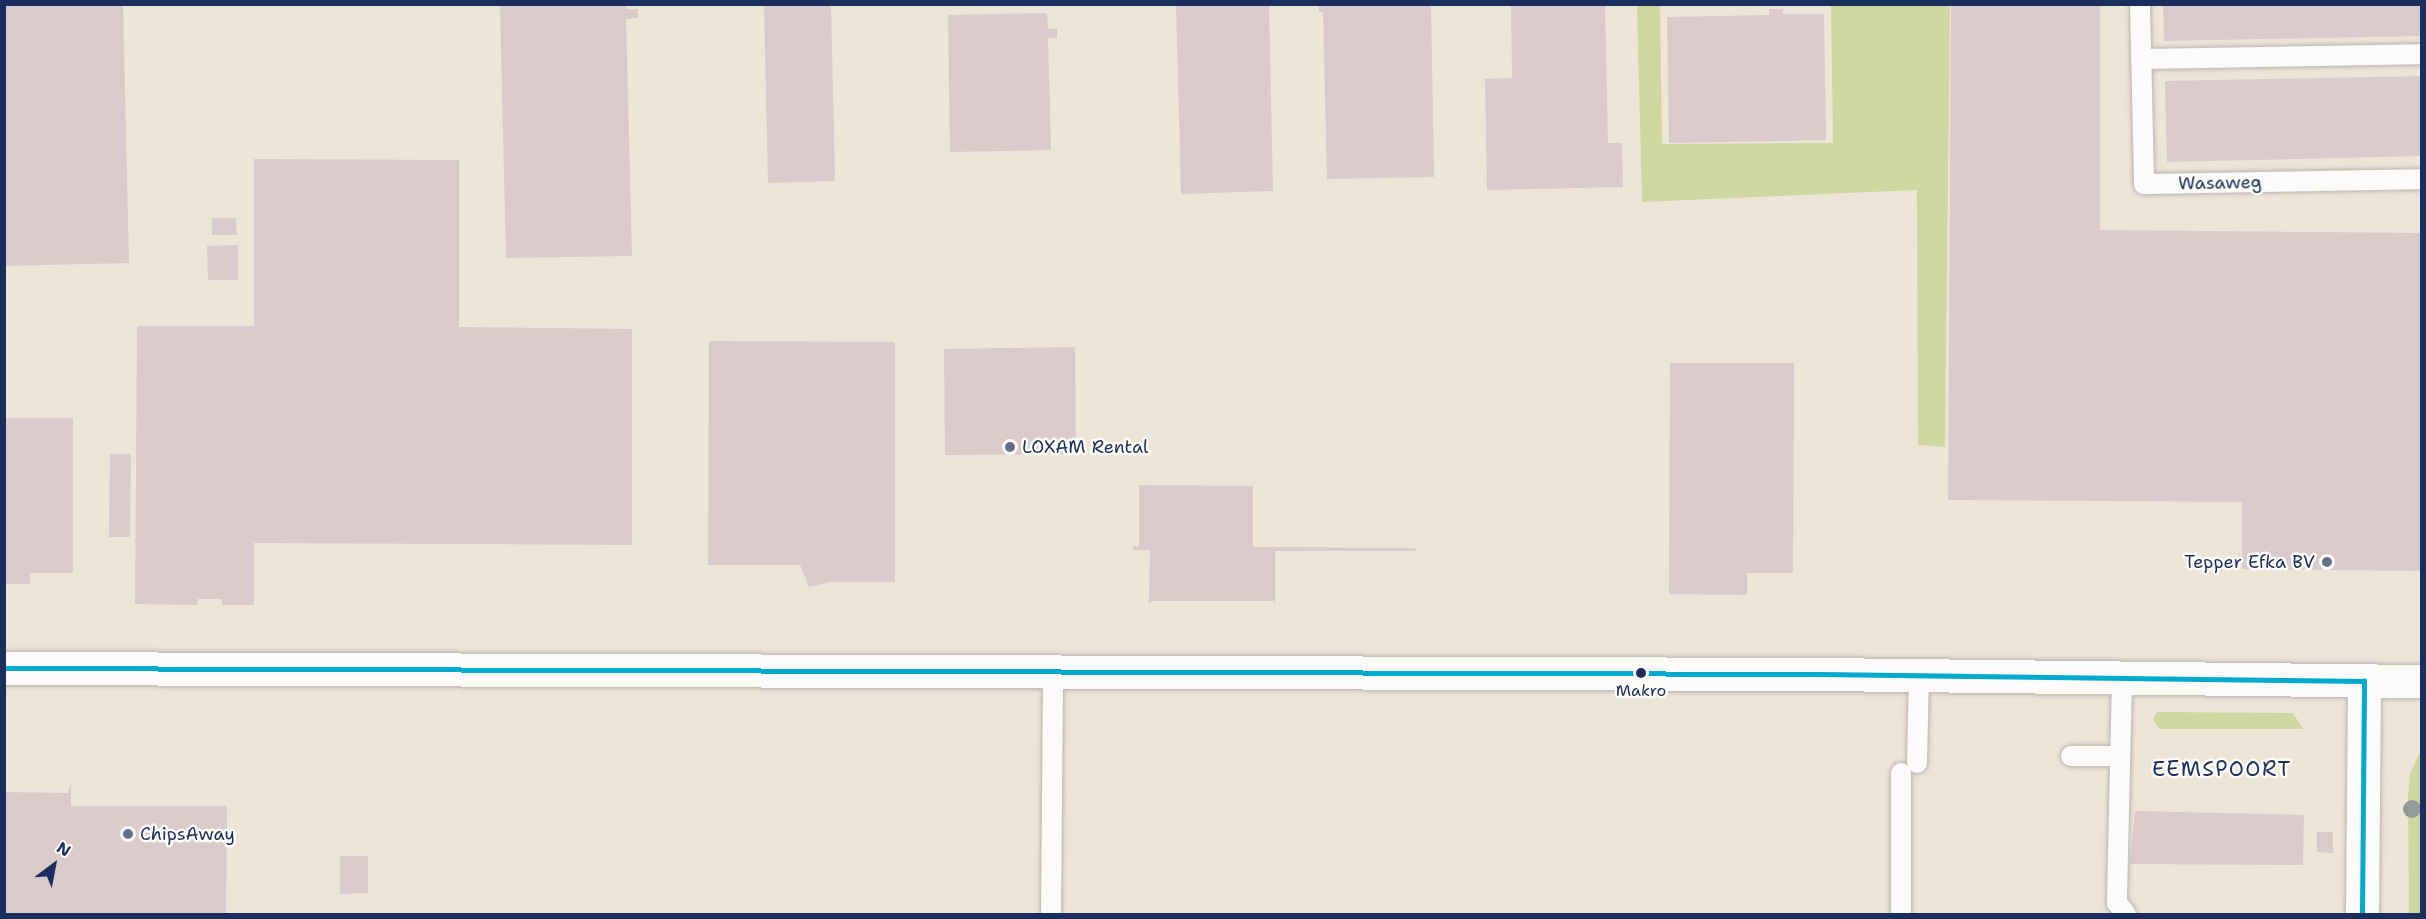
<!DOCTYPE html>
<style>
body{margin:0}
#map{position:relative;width:2426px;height:919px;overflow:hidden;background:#eee5d9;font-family:"Shantell Sans",sans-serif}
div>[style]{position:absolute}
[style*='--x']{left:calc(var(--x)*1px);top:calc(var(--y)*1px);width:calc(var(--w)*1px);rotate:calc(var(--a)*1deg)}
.green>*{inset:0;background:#ced7a0}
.building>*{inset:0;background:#dacacc}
.roads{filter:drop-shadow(0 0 2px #b9b5b2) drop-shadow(0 0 2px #b9b5b2)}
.lane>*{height:20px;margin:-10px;padding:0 10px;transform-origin:10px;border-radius:10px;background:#fcfbf9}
.street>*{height:33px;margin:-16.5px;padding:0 16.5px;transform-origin:16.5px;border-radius:16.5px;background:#fcfbf9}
.bus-1>*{height:4.5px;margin:-2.25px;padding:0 2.25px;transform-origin:2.25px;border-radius:2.25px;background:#00a9ce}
.trees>*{width:18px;height:18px;margin:-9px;border-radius:50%;background:#939b99}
.dots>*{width:16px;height:16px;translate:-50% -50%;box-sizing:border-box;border:3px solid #fdfcf7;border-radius:50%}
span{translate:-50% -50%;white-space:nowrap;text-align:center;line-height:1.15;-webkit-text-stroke:5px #fdfcf7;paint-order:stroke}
.bus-label{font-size:16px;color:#1b2f5e}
.street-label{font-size:18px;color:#1b2f5e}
.poi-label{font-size:18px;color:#1b2f5e}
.left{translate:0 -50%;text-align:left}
.right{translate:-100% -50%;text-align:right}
.quarter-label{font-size:21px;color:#1b2f5e;letter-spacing:1.5px}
.frame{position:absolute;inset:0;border:6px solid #1b2f5e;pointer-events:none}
.north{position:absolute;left:24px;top:835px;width:60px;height:60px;-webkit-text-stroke:4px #fdfcf7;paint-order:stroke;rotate:32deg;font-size:16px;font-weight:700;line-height:24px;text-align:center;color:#1b2f5e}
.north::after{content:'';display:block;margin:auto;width:21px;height:27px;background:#1b2f5e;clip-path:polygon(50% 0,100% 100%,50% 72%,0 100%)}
</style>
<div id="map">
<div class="green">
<div style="clip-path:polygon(1637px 5px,1660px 5px,1662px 144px,1833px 143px,1831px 5px,1950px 5px,1945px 447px,1918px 445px,1917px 190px,1642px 202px)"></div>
<div style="clip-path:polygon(2157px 712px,2293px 713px,2303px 729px,2159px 729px,2153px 719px)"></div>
<div style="clip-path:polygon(2421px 749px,2421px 914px,2409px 914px,2408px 795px,2410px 774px)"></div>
</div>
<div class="building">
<div style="clip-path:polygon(4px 4px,123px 4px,129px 263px,4px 266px)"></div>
<div style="clip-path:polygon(500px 4px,626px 4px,626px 9px,638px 9px,638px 18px,626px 19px,632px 256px,506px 258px)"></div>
<div style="clip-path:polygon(764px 4px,831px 5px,835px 181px,768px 183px)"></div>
<div style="clip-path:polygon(1176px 4px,1269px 4px,1273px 191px,1181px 194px)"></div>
<div style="clip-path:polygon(1319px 4px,1431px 4px,1434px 177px,1327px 179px,1323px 12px,1319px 12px)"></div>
<div style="clip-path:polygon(1511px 4px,1605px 4px,1608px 143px,1622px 143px,1623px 187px,1487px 190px,1485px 79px,1512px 78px)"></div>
<div style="clip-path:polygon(1951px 4px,2100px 4px,2100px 230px,2422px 233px,2422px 571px,2242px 569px,2242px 502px,1948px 500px)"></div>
<div style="clip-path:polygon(2163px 4px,2422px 4px,2422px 36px,2164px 41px)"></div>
<div style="clip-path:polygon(1769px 9px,1783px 9px,1783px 14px,1824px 14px,1826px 140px,1669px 143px,1667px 17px,1769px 15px)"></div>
<div style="clip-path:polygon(1047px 13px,1048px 29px,1057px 28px,1057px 38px,1048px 38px,1051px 150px,950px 152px,948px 15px)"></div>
<div style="clip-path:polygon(2422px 76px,2422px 156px,2167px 162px,2165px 81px)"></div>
<div style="clip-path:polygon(254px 159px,459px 160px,459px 327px,632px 329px,632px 545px,254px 543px,254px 605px,222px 605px,222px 599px,198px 599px,197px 605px,135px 604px,137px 326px,254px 326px)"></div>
<div style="clip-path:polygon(212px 218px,236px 218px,237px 235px,212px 235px)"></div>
<div style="clip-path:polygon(238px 245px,238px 280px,208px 280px,207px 246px)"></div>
<div style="clip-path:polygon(709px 341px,895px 342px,895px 582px,830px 582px,809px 587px,800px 565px,708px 565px)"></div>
<div style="clip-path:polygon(1075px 347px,1076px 454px,945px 455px,944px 349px)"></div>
<div style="clip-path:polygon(1670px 363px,1794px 363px,1793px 573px,1747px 573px,1747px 595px,1669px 594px)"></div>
<div style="clip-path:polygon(4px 418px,73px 418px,73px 573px,30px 573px,30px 584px,4px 584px)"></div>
<div style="clip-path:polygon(110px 454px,131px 454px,130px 537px,109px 537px)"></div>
<div style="clip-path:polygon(1139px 485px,1253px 486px,1253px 547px,1415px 548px,1416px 551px,1275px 551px,1275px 605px,1273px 601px,1152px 601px,1149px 604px,1150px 550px,1133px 550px,1133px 546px,1139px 547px)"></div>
<div style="clip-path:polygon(71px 782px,71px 806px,227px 806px,226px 914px,4px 914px,4px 792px,68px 793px)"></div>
<div style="clip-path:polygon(2135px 811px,2304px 815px,2303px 865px,2130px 864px)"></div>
<div style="clip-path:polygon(2317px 832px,2333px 832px,2333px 853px,2317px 852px)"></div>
<div style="clip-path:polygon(340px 856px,368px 856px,368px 893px,340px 894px)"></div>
</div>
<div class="roads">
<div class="lane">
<div style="--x:2140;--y:4;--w:180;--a:88.7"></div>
<div style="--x:2144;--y:184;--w:278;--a:-1"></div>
<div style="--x:2141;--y:59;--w:281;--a:-1"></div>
<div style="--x:2122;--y:678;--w:225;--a:91.3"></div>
<div style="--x:2117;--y:903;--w:14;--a:51"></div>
<div style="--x:2071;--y:756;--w:49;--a:0"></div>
<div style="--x:1917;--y:763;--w:88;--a:-88.7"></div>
<div style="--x:1051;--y:914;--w:242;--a:-89.5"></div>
<div style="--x:1901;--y:914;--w:141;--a:-90"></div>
</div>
<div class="street">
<div style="--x:4;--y:668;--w:1816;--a:0.19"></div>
<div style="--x:1820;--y:674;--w:602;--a:0.67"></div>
<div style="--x:2362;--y:914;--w:233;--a:-89.5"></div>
</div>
</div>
<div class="bus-1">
<div style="--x:4;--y:668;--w:1816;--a:0.19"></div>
<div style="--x:1820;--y:674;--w:544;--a:0.74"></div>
<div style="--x:2362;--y:914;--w:233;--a:-89.5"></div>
</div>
<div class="trees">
<div style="left:2412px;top:809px"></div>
</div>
<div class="dots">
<div style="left:1010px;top:447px;background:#656f89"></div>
<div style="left:2327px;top:562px;background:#656f89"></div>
<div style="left:1641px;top:673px;background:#1b2f5e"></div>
<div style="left:128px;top:834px;background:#656f89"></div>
</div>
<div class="bus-label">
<span style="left:1641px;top:691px">Makro</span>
</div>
<div class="street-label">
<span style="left:2220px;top:183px;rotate:-1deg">Wasaweg</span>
</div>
<div class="poi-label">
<span class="left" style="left:1022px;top:447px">LOXAM Rental</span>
<span class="right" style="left:2315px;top:562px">Tepper Efka BV</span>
<span class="left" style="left:140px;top:834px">ChipsAway</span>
</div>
<div class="quarter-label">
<span style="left:2222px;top:769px">EEMSPOORT</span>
</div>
<div class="frame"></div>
<div class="north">N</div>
</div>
